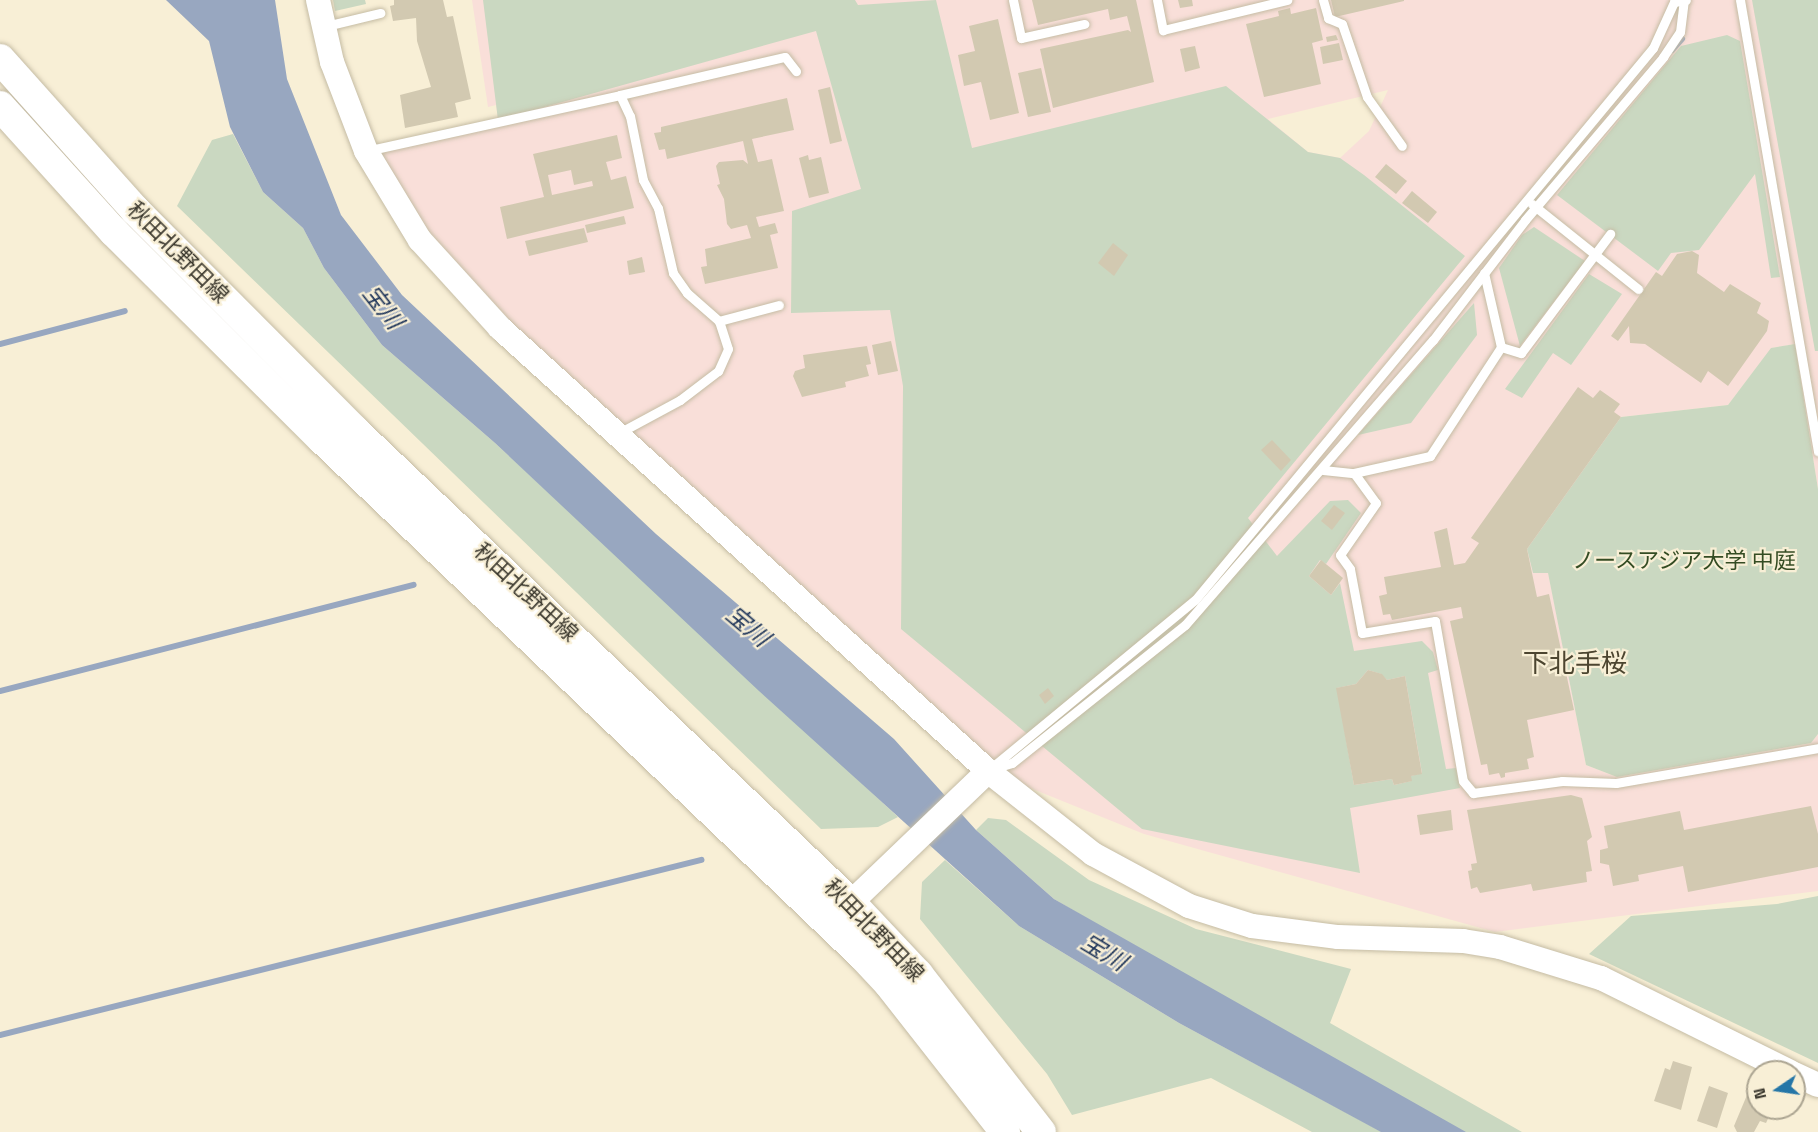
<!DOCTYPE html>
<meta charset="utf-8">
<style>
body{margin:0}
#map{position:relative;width:1818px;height:1132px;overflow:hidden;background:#f8efd6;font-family:"Space Grotesk","Noto Sans JP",sans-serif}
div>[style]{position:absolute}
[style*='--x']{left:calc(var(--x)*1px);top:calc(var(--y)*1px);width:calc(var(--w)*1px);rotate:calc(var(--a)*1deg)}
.education>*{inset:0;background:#f9dfd9}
.green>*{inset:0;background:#cad8c1}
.water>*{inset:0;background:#98a7c0}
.stream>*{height:6px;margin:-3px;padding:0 3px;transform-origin:3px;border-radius:3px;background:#98a7c0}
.building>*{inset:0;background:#d2c9b1}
.roads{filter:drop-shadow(0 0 2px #c5bca4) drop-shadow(0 0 2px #c5bca4)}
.service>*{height:9px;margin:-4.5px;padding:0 4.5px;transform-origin:4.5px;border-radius:4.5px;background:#fff}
.tertiary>*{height:24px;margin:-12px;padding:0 12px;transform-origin:12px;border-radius:12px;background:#fff}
.primary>*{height:30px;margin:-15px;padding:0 15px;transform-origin:15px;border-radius:15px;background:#fff}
span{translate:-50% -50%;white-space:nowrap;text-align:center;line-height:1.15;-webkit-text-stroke:4.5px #f8efd6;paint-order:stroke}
.street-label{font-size:22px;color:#3a372d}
.park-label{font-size:22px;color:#344c23}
.water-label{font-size:24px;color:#21375b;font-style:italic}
.quarter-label{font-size:26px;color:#4c4530}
.north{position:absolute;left:1746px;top:1060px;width:60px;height:60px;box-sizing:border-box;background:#f8efd6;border:2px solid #aca592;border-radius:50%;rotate:257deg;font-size:16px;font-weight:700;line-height:24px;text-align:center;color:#3a372d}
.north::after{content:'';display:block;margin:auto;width:21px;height:27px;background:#2576a7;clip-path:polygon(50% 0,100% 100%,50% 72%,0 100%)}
</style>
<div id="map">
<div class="education">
<div style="clip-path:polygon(evenodd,472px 0,1818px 0,1818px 489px,1795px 344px,1772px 348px,1728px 405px,1621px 417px,1548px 572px,1586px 765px,1617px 777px,1811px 743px,1818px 734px,1818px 891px,1495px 932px,1144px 834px,988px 771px,500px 328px,366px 151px,498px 120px,496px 105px,488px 107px,472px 0,1388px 90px,1369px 131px,1340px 158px,1308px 152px,1268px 119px,1388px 90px)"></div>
</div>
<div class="green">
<div style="clip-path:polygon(333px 0,365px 0,366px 4px,335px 11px)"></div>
<div style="clip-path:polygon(evenodd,483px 0,855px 0,858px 5px,936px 0,972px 148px,1226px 86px,1308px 152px,1340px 158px,1364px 175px,1465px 256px,1248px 518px,1277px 556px,1330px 501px,1348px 500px,1361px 513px,1326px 564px,1320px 560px,1309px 576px,1331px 595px,1340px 583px,1354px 651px,1422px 641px,1433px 652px,1438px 670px,1428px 673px,1446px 769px,1456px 768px,1460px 788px,1350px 808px,1360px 873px,1142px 829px,901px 629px,903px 386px,890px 310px,791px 313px,792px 211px,861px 189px,816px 31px,498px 120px,483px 0,1368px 670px,1381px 674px,1387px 680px,1405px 676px,1422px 773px,1411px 776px,1411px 781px,1394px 785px,1392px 779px,1354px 785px,1337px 688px,1356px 684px,1368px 670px)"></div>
<div style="clip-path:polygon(1752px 0,1818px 0,1818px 351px,1815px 351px)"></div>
<div style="clip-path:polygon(1727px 35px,1740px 41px,1780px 277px,1771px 278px,1755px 174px,1699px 250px,1671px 253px,1658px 271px,1557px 195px,1681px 46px)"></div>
<div style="clip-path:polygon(233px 134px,263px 192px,303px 228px,324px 268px,382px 345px,495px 443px,898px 817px,878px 827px,821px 829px,177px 206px,212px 140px)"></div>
<div style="clip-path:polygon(1534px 227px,1585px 261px,1520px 346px,1499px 268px,1522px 235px)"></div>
<div style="clip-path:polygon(1589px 274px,1622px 294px,1571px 365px,1553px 353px,1522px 398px,1505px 389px)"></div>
<div style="clip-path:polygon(1474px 303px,1477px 335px,1411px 423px,1358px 435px)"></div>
<div style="clip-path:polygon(1795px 344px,1818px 489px,1818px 734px,1811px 743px,1617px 777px,1586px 765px,1548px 573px,1533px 573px,1527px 549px,1621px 417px,1728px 405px,1771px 348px)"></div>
<div style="clip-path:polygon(988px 818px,1006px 820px,1089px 880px,1196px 929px,1351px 969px,1330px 1023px,1522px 1132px,1461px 1132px,1166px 965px,1054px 899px,976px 830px)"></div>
<div style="clip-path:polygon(945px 860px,1019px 926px,1179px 1023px,1382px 1132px,1312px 1132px,1211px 1078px,1072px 1115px,1047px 1074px,920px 919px,922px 882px)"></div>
<div style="clip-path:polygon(1818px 896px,1818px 1063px,1589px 954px,1631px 916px,1777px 904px)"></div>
</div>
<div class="water">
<div style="clip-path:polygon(166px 0,275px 0,287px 79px,341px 215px,402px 295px,656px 534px,894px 739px,976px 830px,1054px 899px,1466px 1132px,1381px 1132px,1179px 1023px,1019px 926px,759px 691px,495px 443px,382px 345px,324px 268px,303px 228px,263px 192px,230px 127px,209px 41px)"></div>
</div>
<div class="stream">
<div style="--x:1672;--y:50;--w:15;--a:-48"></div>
<div style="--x:0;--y:344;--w:129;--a:-14.8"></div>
<div style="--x:0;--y:691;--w:427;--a:-14.4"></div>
<div style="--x:0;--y:1035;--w:723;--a:-14.02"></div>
</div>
<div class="building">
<div style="clip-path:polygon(394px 0,443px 0,447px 17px,453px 16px,471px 99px,455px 103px,458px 117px,405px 128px,400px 95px,431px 87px,417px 41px,416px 18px,393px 21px,390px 6px,394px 5px)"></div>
<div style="clip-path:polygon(1032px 0,1136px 0,1154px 82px,1053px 108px,1040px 49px,1128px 30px,1131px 32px,1127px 16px,1110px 20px,1108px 9px,1038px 25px)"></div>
<div style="clip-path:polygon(1178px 0,1192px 0,1193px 6px,1180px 8px)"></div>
<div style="clip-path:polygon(1331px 0,1404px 0,1404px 1px,1335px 17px)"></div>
<div style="clip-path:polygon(1290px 8px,1291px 14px,1316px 8px,1323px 40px,1312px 43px,1321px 84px,1264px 97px,1246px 24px,1279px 16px,1278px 11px)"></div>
<div style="clip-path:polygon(998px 19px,1019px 113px,990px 120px,981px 82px,964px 86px,958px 55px,975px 51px,969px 26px)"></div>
<div style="clip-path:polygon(1336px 35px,1338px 40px,1327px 42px,1326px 37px)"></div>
<div style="clip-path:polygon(1339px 43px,1343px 60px,1323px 64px,1320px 47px)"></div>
<div style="clip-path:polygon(1195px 46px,1200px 68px,1185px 72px,1180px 49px)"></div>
<div style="clip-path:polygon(1041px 68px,1051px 112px,1028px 117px,1018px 73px)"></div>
<div style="clip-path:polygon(830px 87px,842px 141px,830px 144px,818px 90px)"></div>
<div style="clip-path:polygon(787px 98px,794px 130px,752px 139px,758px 162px,772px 159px,784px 211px,756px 217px,759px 227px,775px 223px,778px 233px,770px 235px,778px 268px,705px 284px,701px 267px,707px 266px,705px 249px,751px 238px,747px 225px,731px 229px,727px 224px,724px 199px,717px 185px,720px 184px,716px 166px,719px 162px,743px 160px,748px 164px,743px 141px,667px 159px,665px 149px,659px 150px,654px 133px,661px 132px,661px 127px)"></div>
<div style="clip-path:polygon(evenodd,617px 135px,622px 158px,606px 162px,611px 180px,626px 176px,634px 208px,507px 239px,500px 207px,544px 197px,533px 154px,617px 135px,571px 170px,574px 185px,592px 181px,593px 186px,552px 195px,548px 175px,571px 170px)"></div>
<div style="clip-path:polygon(808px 155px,809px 160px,821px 157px,829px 193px,809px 198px,799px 158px)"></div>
<div style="clip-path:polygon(1386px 164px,1407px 181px,1396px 194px,1375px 177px)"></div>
<div style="clip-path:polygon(1412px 191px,1437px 212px,1428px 223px,1402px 203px)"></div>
<div style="clip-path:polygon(624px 216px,626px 224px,587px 233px,585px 225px)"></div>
<div style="clip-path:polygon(584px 228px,588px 242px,529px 256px,525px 241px)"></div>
<div style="clip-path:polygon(1113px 243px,1128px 255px,1114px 276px,1098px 263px)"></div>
<div style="clip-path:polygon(1692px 251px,1699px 255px,1697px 273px,1724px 292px,1730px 284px,1761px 303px,1757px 313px,1769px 321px,1767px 331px,1728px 386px,1708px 371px,1701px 383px,1645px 344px,1630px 343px,1629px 326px,1618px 341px,1611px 336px,1656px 272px,1662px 276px,1677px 254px)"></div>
<div style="clip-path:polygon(642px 257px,645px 272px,629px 275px,627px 261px)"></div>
<div style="clip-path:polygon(891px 341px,898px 371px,878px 375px,872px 345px)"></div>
<div style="clip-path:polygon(867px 346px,871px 364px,866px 365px,869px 376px,845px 382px,846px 387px,802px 397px,793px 376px,795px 371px,805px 368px,803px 355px)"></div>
<div style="clip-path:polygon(1578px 387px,1593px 398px,1600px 390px,1620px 404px,1614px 412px,1621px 417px,1527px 549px,1537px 597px,1549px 594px,1574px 710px,1527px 720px,1534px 757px,1527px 759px,1529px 769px,1505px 773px,1505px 777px,1501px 778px,1499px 773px,1489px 775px,1487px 764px,1481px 765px,1450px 621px,1463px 618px,1461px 607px,1392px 620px,1390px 614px,1383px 615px,1379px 596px,1387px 594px,1384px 577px,1441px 567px,1434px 532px,1447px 528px,1454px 565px,1465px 563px,1479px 543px,1471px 538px)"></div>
<div style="clip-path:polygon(1272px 440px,1291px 460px,1281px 471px,1261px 450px)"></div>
<div style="clip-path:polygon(1334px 505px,1345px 513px,1332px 530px,1321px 521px)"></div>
<div style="clip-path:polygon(1321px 560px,1343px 578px,1331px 595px,1309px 576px)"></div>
<div style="clip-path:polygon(1368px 670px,1382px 674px,1387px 680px,1405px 676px,1422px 774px,1411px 776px,1412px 781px,1394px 785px,1392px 779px,1354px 785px,1336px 688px,1356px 684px)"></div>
<div style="clip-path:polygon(1048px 688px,1054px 696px,1045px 704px,1039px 695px)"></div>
<div style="clip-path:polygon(1571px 795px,1582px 798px,1592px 837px,1587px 841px,1592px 871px,1586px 872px,1587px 882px,1533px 891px,1531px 884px,1480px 893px,1477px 887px,1471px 889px,1468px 871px,1472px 870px,1471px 864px,1477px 863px,1467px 810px)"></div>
<div style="clip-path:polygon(1811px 806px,1818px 834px,1818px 867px,1688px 892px,1683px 866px,1638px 875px,1639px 881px,1613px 886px,1609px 865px,1600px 863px,1600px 850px,1608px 848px,1604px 826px,1680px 811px,1684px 830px)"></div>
<div style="clip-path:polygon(1451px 810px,1453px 830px,1420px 835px,1417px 815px)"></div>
<div style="clip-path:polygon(1673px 1061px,1692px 1067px,1681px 1110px,1654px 1101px,1665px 1068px,1670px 1070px)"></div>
<div style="clip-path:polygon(1709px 1086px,1728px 1093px,1717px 1128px,1697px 1121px)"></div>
<div style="clip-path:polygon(1747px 1095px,1758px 1100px,1758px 1108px,1773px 1108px,1766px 1123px,1760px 1121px,1754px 1132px,1737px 1132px,1734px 1126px)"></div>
</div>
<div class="roads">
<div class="service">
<div style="--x:1013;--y:0;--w:39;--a:78"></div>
<div style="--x:1021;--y:38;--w:65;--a:-12.5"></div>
<div style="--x:1157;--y:0;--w:31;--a:79"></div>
<div style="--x:1163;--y:30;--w:128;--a:-13.6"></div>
<div style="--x:1323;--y:0;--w:19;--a:74"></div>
<div style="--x:1328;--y:18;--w:15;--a:23"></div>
<div style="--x:1342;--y:24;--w:77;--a:71.1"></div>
<div style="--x:1367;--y:97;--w:60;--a:54.5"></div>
<div style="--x:1740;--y:0;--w:458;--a:80.2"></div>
<div style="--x:326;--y:26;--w:56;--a:-13.5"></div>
<div style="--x:620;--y:95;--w:169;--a:-13"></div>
<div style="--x:785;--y:57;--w:18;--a:52"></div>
<div style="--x:366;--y:151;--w:260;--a:-12.4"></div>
<div style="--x:620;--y:95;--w:23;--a:65"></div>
<div style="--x:630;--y:116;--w:65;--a:78.5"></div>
<div style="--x:643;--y:180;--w:32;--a:62"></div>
<div style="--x:658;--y:208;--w:67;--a:77"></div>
<div style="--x:673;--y:273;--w:24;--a:55"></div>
<div style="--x:687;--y:293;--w:43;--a:41.2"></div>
<div style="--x:719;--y:321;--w:29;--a:72"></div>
<div style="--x:728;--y:349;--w:24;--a:114"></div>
<div style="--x:718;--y:371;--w:48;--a:142.7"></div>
<div style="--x:680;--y:400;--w:69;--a:151.6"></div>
<div style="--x:1532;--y:204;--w:136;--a:38.7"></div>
<div style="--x:719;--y:321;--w:62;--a:-14.9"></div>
<div style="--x:1501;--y:347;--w:21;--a:17"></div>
<div style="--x:1521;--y:353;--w:149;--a:-53.2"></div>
<div style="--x:1323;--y:470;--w:31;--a:6"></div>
<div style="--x:1354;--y:473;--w:78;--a:-12.6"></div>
<div style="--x:1430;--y:456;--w:130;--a:-56.9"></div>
<div style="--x:1501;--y:347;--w:76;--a:-102.9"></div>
<div style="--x:1354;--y:473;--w:37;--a:54"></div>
<div style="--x:1376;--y:503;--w:63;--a:124.7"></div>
<div style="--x:1340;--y:555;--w:17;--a:54"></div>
<div style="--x:1350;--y:569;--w:65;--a:79.4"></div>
<div style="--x:1362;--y:633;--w:74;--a:-9.3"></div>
<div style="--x:1435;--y:621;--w:162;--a:80.1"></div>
<div style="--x:1463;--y:781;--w:16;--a:50"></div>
<div style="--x:1473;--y:793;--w:90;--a:-7.7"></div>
<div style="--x:1562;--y:781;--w:54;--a:2.1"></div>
<div style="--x:1616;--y:783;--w:205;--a:-9.8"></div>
<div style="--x:991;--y:768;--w:264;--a:-39.5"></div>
<div style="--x:1195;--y:600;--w:717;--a:-50.32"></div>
<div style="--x:1653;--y:48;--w:51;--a:-65.5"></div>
<div style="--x:1674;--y:2;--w:12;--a:-9"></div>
<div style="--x:992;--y:769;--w:21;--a:-17"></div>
<div style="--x:1012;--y:763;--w:221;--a:-38.6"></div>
<div style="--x:1185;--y:625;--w:378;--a:-49"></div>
<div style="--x:1433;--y:340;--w:151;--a:-52.5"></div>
<div style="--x:1525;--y:220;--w:214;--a:-49.7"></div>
<div style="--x:1663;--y:57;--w:30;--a:-56"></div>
<div style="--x:1680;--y:32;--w:32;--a:-83"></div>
</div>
<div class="tertiary">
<div style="--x:318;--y:0;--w:64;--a:77.3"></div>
<div style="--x:332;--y:62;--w:95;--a:69.1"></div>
<div style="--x:366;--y:151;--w:104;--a:58.8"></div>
<div style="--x:420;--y:240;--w:119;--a:47.7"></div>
<div style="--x:500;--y:328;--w:659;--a:42.23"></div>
<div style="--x:988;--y:771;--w:134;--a:38.3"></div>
<div style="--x:1093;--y:854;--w:109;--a:28.4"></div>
<div style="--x:1189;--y:906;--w:66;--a:17.6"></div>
<div style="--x:1252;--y:926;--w:87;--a:7.3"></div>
<div style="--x:1338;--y:937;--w:125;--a:1.8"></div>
<div style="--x:1463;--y:941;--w:37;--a:9"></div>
<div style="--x:1500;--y:947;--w:106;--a:17.1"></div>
<div style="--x:1601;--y:978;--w:211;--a:26.4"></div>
<div style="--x:839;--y:914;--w:207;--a:-43.8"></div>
<div style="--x:1794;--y:1074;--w:26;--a:25"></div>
</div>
<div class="primary">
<div style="--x:0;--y:59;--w:203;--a:48.2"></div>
<div style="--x:135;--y:210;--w:312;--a:45.1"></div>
<div style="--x:355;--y:431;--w:685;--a:43.58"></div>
<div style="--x:851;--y:903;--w:98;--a:46.7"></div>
<div style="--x:918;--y:974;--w:200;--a:52.1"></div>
<div style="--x:0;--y:106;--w:170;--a:47.9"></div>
<div style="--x:114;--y:232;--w:293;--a:44.9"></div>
<div style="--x:322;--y:439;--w:748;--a:43.7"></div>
<div style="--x:863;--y:956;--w:38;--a:47"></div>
<div style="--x:889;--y:984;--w:188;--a:51.9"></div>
</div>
</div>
<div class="street-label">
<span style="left:178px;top:252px;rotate:45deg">秋田北野田線</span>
<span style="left:526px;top:592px;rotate:43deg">秋田北野田線</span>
<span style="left:874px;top:930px;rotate:46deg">秋田北野田線</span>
</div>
<div class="park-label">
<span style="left:1684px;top:561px">ノースアジア大学 中庭</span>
</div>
<div class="water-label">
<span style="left:383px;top:307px;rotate:52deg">宝川</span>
<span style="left:748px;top:626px;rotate:40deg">宝川</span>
<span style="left:1104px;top:952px;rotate:31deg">宝川</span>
</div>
<div class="quarter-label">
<span style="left:1575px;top:664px">下北手桜</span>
</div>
<div class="north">N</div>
</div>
